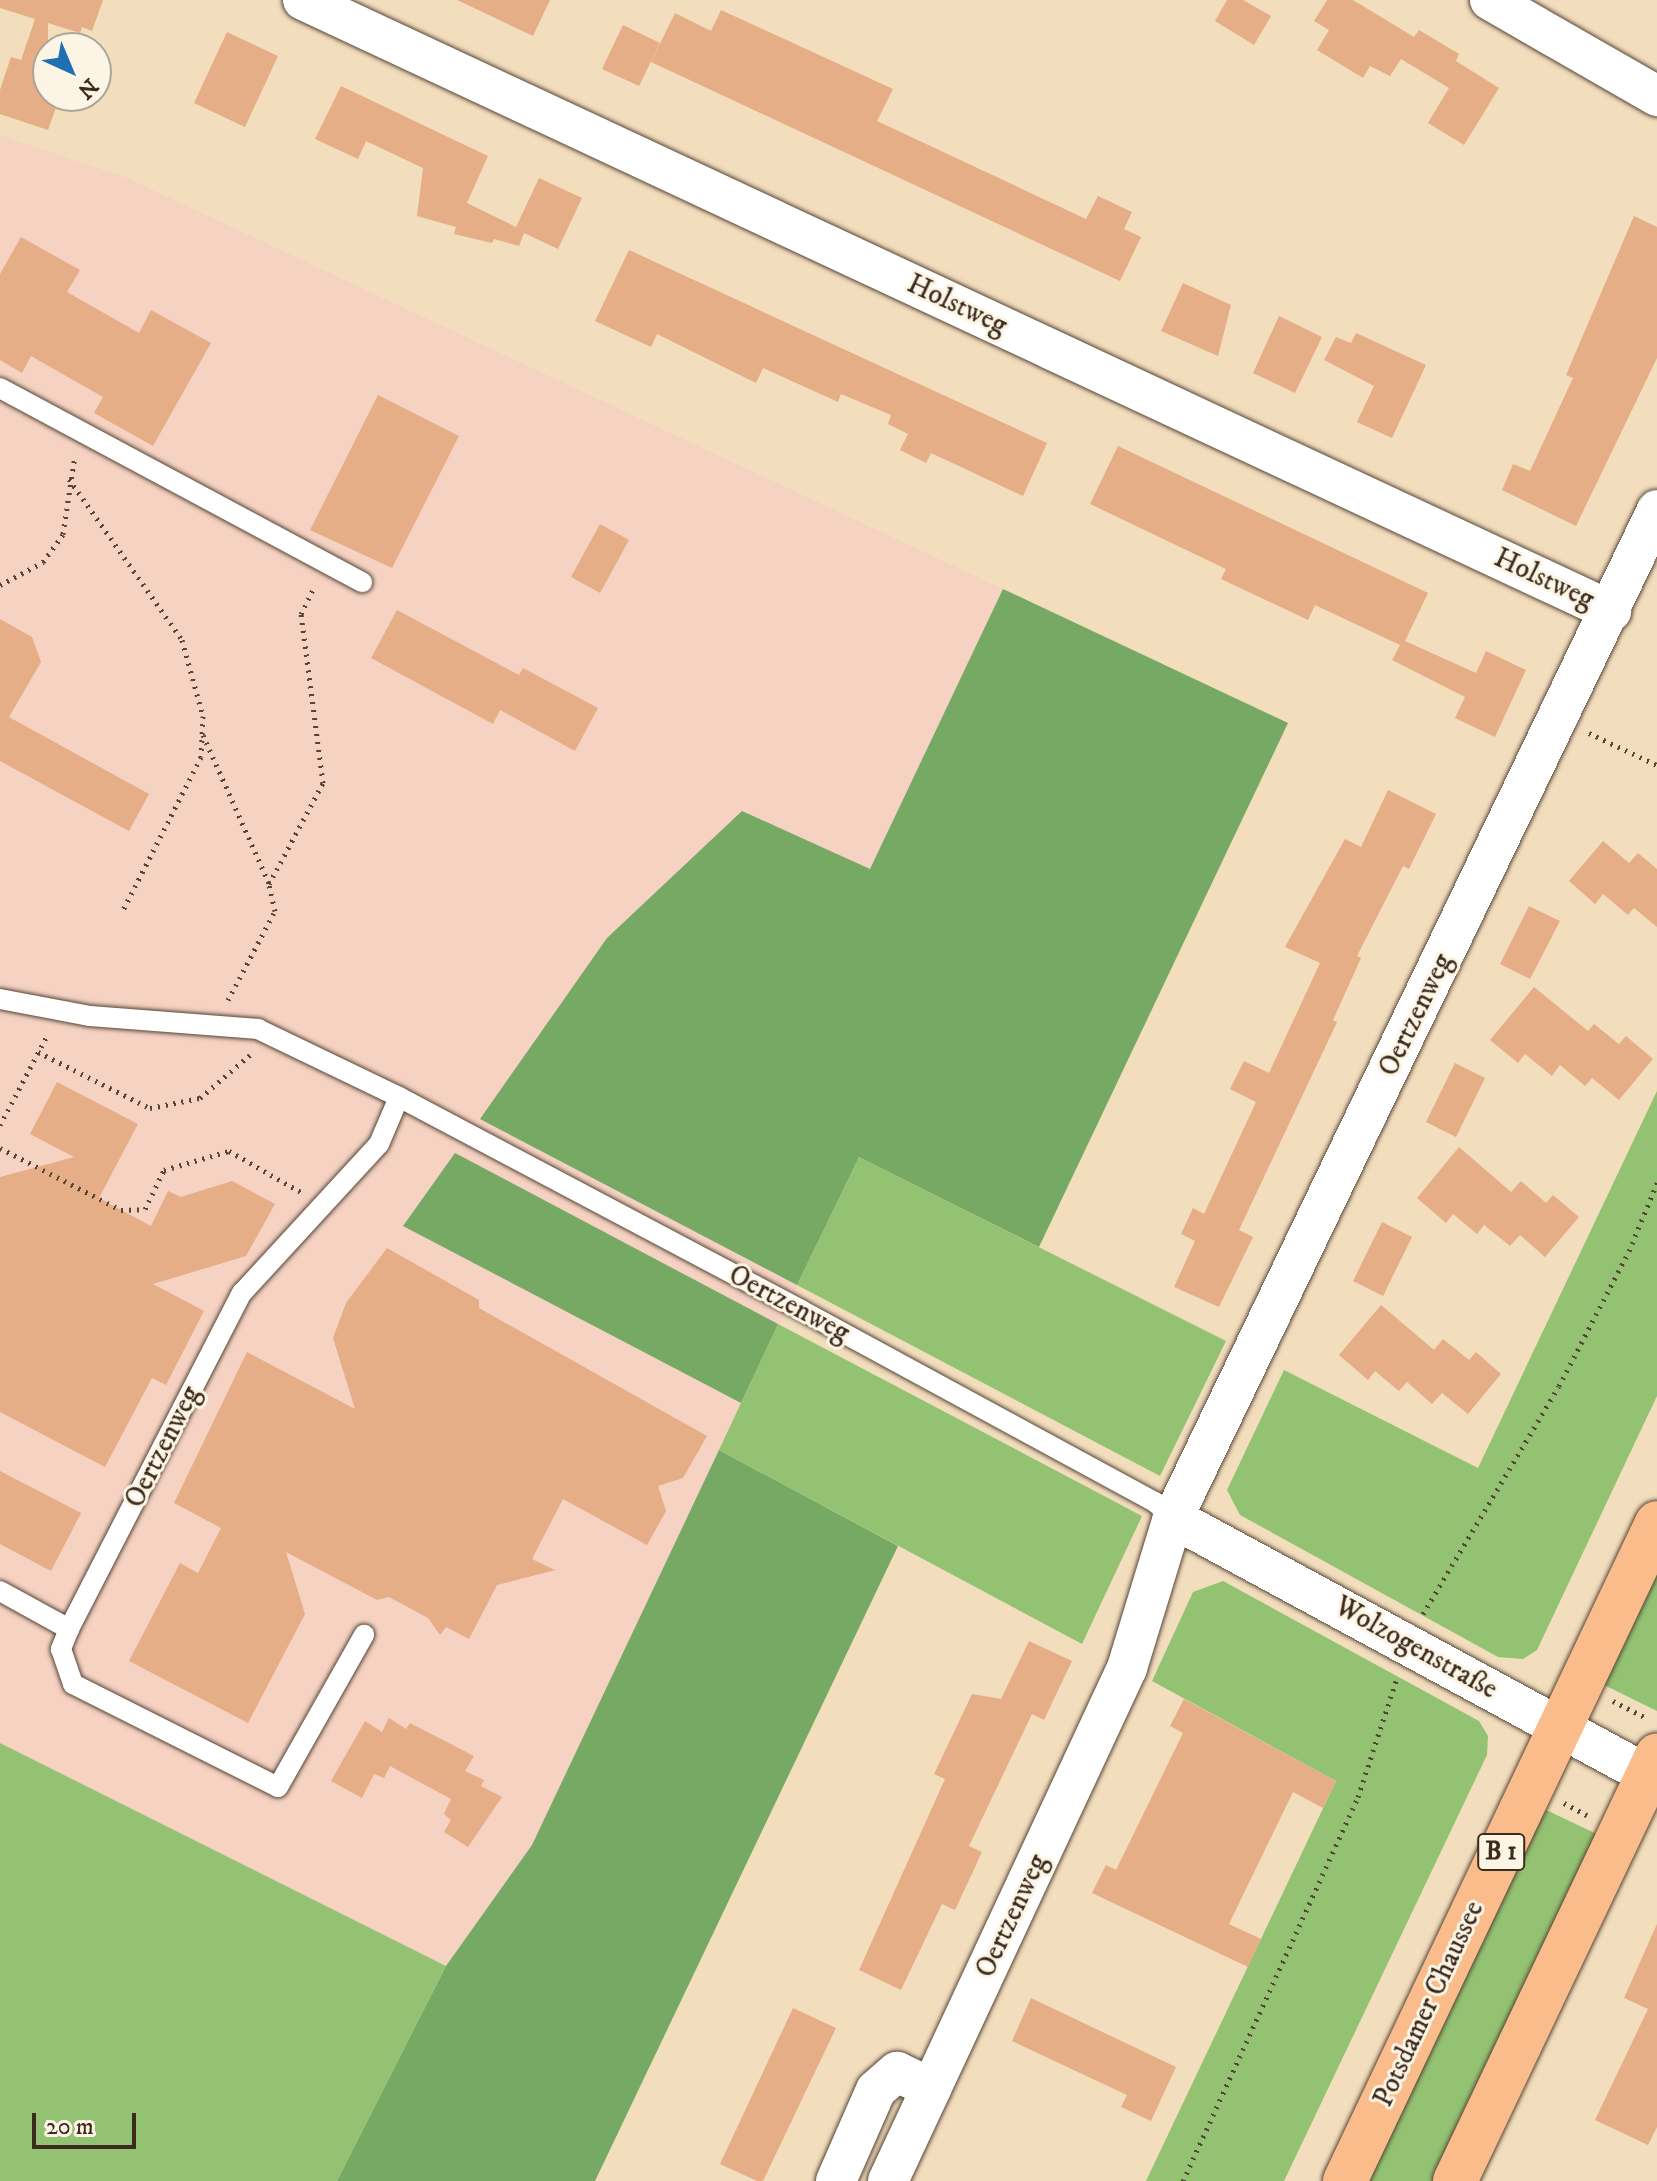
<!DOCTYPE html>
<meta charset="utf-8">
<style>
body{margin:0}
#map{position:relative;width:1657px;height:2181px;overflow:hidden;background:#f2ddbd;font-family:"IM FELL DW Pica",serif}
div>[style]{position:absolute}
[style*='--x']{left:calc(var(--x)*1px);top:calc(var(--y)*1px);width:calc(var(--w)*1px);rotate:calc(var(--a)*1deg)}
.built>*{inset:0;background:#f5d2c2}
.green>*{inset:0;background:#93c372}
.forest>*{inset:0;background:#76a964}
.building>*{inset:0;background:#e5ae87}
.path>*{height:5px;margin-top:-2.5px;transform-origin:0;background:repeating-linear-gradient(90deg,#564536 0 2px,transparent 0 8px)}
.roads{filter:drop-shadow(0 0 2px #564536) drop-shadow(0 0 2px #564536)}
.service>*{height:20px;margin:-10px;padding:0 10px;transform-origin:10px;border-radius:10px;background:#fff}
.minor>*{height:40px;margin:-20px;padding:0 20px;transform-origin:20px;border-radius:20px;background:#fff}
.primary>*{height:44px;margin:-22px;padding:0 22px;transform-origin:22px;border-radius:22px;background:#f9bc8a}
span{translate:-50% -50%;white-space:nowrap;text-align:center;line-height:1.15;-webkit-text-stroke:6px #fcf5e5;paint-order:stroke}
.shield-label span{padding:2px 6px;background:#fcf5e5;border:2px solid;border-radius:6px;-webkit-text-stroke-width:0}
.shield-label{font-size:26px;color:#3b2a1e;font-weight:700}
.street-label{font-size:28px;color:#3b2a1e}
.north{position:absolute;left:32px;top:32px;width:80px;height:80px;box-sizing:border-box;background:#fcf5e5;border:2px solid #afa495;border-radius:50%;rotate:136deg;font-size:22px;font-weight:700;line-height:32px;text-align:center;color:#3b2a1e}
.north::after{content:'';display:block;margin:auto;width:28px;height:36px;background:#1f6fb2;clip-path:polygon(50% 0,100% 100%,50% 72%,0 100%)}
.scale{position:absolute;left:32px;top:2113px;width:104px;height:36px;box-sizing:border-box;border:4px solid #3b2a1e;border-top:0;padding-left:10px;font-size:24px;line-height:28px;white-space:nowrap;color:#3b2a1e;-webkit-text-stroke:6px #fcf5e5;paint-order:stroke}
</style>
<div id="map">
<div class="built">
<div style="clip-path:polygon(0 135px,127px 178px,1288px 723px,1039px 1247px,859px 1158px,532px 1845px,446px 1966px,0 1743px)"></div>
</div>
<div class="green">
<div style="clip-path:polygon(1657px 1091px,1657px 1396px,1537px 1650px,1523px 1659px,1498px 1657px,1240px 1515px,1227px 1490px,1284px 1370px,1478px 1468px)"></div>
<div style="clip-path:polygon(859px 1157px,1226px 1341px,1160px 1476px,797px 1285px)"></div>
<div style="clip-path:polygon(778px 1324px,1142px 1516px,1082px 1644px,719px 1450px)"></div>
<div style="clip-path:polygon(1657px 1563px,1657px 1711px,1600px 1683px)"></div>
<div style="clip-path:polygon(1223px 1581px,1479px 1721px,1488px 1736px,1487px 1755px,1284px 2181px,1146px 2181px,1336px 1781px,1152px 1681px,1193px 1592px)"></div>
<div style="clip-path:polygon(0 1743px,446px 1966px,337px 2181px,0 2181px)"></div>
<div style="clip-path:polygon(1542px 1808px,1601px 1836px,1437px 2181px,1364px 2181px)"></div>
</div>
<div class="forest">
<div style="clip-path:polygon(1003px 589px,1288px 723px,1039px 1247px,859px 1157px,797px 1285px,480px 1119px,607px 938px,742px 811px,870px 869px)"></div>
<div style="clip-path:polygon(455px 1153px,778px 1324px,741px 1403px,403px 1226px)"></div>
<div style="clip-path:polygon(719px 1450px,898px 1546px,595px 2181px,337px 2181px,446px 1966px,532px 1845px)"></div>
</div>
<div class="building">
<div style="clip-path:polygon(0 0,103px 0,92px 31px,82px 27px,80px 33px,48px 23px,48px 96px,60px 96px,48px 130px,0 114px,0 90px,11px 57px,21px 60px,35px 19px,0 8px)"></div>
<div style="clip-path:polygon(457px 0,550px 0,533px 36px)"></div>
<div style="clip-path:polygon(1227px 0,1243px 0,1271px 16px,1254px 45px,1215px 21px)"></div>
<div style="clip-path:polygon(1327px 0,1353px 0,1414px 37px,1419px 30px,1459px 54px,1456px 61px,1499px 88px,1464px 145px,1428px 123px,1449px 88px,1401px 59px,1390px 76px,1370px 66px,1363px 78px,1317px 50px,1329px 30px,1314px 21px)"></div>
<div style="clip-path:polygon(721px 10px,893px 89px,877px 121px,1086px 219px,1098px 196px,1132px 212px,1124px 229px,1141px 237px,1120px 281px,651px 62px,675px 13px,711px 31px)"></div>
<div style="clip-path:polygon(623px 25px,660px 43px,639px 86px,602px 69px)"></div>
<div style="clip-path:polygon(227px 32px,278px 56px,245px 127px,194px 103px)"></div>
<div style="clip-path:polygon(341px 86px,488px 156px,467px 203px,516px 227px,539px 178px,582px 198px,558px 249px,524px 233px,519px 246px,494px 239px,492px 243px,454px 234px,456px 227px,417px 216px,423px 168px,366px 141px,358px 159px,315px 139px)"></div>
<div style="clip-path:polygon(1634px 216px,1657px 227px,1657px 358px,1576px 526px,1502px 490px,1513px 464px,1530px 471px,1573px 378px,1566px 375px)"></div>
<div style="clip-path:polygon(21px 237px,80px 270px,67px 292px,139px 333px,151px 310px,211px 343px,153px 446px,94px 413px,103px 397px,31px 356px,22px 373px,0 360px,0 274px)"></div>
<div style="clip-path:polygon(629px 250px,1047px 443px,1023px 496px,931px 453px,926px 463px,900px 450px,908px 434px,888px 424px,891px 415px,841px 394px,838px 402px,763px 368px,756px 383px,657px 334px,651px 347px,595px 321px)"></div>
<div style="clip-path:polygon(1183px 283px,1231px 305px,1218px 356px,1161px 331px)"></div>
<div style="clip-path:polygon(1279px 316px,1322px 337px,1295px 393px,1253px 373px)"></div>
<div style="clip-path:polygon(1356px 333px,1426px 365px,1392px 438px,1357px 422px,1374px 386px,1324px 360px,1336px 337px,1351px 343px)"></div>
<div style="clip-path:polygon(378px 395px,459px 436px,392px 568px,310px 530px)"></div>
<div style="clip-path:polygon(1118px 446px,1428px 593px,1405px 641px,1476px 673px,1486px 651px,1526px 670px,1495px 737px,1455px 718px,1465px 697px,1392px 660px,1400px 645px,1315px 605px,1308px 620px,1221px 579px,1226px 569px,1090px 504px)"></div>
<div style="clip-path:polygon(600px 524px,629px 540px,600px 593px,571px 577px)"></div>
<div style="clip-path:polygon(397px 610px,519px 675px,523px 668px,598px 708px,575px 751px,500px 710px,493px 724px,371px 658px)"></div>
<div style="clip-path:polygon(0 619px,32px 637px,41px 662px,9px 717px,149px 794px,129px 831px,0 761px)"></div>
<div style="clip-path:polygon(1388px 790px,1436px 814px,1409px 869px,1403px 866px,1357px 956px,1361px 958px,1333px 1020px,1337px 1022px,1239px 1230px,1253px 1237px,1219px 1307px,1174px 1287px,1195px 1241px,1181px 1234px,1193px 1208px,1204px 1214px,1256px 1102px,1230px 1089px,1244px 1061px,1269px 1073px,1320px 963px,1285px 947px,1345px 839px,1361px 847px)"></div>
<div style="clip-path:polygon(1603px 841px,1629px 863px,1638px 853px,1657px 869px,1657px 927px,1634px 908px,1628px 915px,1603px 894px,1595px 904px,1569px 881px)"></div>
<div style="clip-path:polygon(1529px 906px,1560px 921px,1530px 979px,1500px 964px)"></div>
<div style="clip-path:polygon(1534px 987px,1588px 1031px,1594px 1024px,1619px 1044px,1626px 1036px,1653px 1059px,1619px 1100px,1592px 1078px,1585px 1086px,1560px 1065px,1552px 1076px,1525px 1054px,1518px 1063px,1490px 1040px)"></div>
<div style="clip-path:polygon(1455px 1063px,1485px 1078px,1456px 1137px,1426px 1122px)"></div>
<div style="clip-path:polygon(57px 1082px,138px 1124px,99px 1198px,151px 1226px,168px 1191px,181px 1197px,232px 1181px,275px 1204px,246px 1256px,153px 1284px,204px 1311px,166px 1385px,152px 1378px,105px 1467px,0 1412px,0 1177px,74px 1157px,30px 1134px)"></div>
<div style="clip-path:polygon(1459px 1147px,1511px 1192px,1521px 1181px,1546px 1203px,1553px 1195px,1579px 1217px,1545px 1257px,1520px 1235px,1510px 1246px,1484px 1225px,1477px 1234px,1453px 1214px,1446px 1223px,1417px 1198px)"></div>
<div style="clip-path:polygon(1382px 1222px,1412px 1237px,1383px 1296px,1353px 1281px)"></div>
<div style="clip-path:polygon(387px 1248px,479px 1300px,479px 1308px,707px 1436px,683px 1478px,658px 1486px,666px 1511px,647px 1545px,563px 1499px,532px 1559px,555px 1570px,497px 1585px,469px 1639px,446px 1627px,440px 1635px,428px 1618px,389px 1597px,377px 1600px,286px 1552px,305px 1614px,248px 1723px,129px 1661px,180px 1563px,198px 1573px,221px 1528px,174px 1503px,247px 1352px,355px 1409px,333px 1338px,346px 1303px)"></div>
<div style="clip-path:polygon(1381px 1305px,1434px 1350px,1443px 1339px,1469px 1360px,1476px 1352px,1501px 1374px,1468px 1414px,1442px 1393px,1432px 1404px,1407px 1382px,1399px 1391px,1375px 1371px,1368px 1380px,1339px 1355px)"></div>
<div style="clip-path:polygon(0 1471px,81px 1513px,51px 1571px,0 1544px)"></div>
<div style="clip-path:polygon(1029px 1641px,1072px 1661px,1044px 1720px,1032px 1714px,969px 1846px,982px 1852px,955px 1910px,942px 1904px,901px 1990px,859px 1970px,945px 1779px,934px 1774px,972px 1694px,1001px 1699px)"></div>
<div style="clip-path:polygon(1184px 1699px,1336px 1781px,1323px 1808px,1293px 1792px,1229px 1924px,1261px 1939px,1248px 1967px,1092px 1893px,1106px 1865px,1116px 1870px,1183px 1733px,1170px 1726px)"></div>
<div style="clip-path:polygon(389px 1718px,406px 1729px,410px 1723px,474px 1756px,465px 1771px,484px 1780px,481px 1786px,502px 1797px,468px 1847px,444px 1832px,451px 1820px,444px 1814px,451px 1799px,390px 1766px,384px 1778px,374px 1774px,362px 1798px,331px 1781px,365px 1721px,382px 1732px)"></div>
<div style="clip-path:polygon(1657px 1924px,1657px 2127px,1648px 2145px,1595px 2120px,1648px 2009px,1624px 1998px)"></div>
<div style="clip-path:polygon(1031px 1998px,1176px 2067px,1151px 2121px,1121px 2107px,1127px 2095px,1012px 2041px)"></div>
<div style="clip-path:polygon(793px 2008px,836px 2028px,763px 2181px,757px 2181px,720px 2164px)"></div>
</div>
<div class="path">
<div style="--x:69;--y:479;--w:197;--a:54.9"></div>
<div style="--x:182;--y:640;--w:79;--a:74.6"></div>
<div style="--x:203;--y:716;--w:41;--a:92.8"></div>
<div style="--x:201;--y:757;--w:172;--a:117"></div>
<div style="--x:0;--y:585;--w:49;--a:-28.1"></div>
<div style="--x:43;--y:562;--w:34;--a:-54"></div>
<div style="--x:63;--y:534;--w:79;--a:-81.3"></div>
<div style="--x:1589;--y:733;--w:75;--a:25.2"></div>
<div style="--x:203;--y:735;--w:162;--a:66"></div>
<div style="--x:228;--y:1000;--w:101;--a:-62.2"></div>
<div style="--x:275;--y:911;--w:28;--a:-103"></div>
<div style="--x:269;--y:884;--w:115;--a:-61.9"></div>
<div style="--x:323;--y:783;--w:170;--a:-97.4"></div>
<div style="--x:301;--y:614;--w:32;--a:-64"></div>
<div style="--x:38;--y:1052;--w:125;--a:26.6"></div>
<div style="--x:150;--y:1108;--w:51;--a:-11.3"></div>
<div style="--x:200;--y:1098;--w:66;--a:-40.7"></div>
<div style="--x:0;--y:1125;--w:103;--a:-62.2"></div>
<div style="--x:0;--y:1148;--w:136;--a:27.1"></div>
<div style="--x:121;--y:1210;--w:24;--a:-2"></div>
<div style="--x:145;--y:1209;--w:43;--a:-64"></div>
<div style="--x:164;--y:1170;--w:68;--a:-16.3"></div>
<div style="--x:229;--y:1151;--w:83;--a:29.7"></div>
<div style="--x:1423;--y:1614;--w:265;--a:-59.2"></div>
<div style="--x:1559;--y:1386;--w:152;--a:-62.6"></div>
<div style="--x:1629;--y:1251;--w:74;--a:-67.6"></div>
<div style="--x:1613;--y:1701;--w:38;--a:27"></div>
<div style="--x:1564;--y:1803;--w:26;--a:28"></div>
<div style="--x:1183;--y:2181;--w:422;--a:-65.5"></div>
<div style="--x:1358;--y:1797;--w:125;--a:-71.9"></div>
</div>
<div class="roads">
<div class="service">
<div style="--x:0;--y:388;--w:411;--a:28.2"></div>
<div style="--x:0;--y:999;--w:92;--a:10.7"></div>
<div style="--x:90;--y:1016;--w:169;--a:4.4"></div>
<div style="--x:258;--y:1029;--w:157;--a:25.7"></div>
<div style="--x:399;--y:1097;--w:455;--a:27.9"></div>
<div style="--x:801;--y:1310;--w:403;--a:28.5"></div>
<div style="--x:1155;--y:1502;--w:24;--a:42"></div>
<div style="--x:0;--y:1591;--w:79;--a:28.8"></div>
<div style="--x:69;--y:1629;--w:378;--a:-62.8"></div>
<div style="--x:242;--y:1293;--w:202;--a:-47.4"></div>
<div style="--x:379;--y:1144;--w:51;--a:-66.9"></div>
<div style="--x:69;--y:1629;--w:22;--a:112"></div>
<div style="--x:61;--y:1649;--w:37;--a:71"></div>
<div style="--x:73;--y:1684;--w:229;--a:26.7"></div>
<div style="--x:278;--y:1787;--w:175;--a:-60.5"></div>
</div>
<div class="minor">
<div style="--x:303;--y:0;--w:1444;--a:25.04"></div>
<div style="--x:1490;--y:0;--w:193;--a:29.9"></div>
<div style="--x:1173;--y:1518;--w:550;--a:28.43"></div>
<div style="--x:836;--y:2181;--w:99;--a:-66.3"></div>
<div style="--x:876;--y:2090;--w:28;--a:-41"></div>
<div style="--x:897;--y:2072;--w:38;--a:25"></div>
<div style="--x:888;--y:2181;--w:566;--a:-65.02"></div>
<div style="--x:1127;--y:1668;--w:157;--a:-73"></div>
<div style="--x:1173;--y:1518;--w:1118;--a:-64.35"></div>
</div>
<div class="primary">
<div style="--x:1345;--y:2181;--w:728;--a:-64.63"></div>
<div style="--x:1455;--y:2181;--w:471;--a:-64.6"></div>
</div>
</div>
<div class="shield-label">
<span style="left:1501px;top:1852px">B 1</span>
</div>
<div class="street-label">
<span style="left:957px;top:305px;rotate:25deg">Holstweg</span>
<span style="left:1544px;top:579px;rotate:25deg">Holstweg</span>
<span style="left:1416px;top:1015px;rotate:-64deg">Oertzenweg</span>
<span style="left:789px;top:1304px;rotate:28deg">Oertzenweg</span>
<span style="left:163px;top:1447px;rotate:-63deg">Oertzenweg</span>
<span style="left:1416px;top:1648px;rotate:29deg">Wolzogenstraße</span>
<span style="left:1012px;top:1916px;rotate:-65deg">Oertzenweg</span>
<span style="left:1429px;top:2004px;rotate:-65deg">Potsdamer Chaussee</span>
</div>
<div class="north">N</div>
<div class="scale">20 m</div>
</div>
